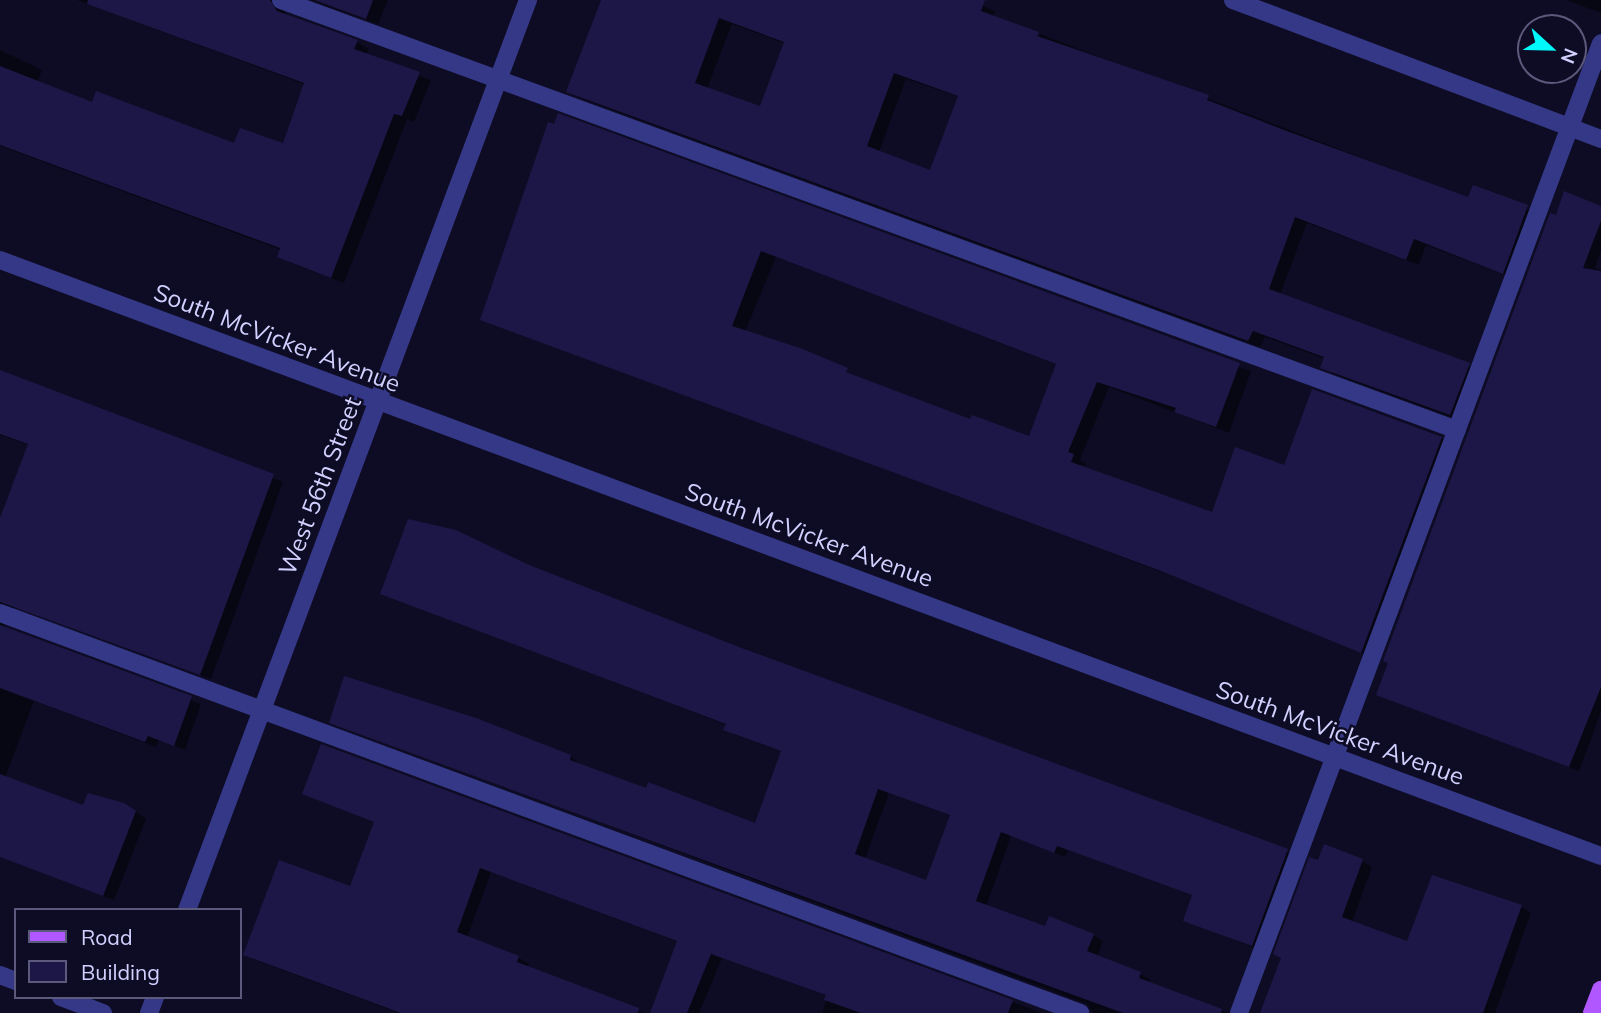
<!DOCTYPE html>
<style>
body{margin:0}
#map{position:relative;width:1601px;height:1013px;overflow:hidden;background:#0e0c25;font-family:Mulish,sans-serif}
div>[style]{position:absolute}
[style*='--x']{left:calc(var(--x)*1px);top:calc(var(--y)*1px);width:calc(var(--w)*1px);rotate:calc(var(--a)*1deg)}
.shadow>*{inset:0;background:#0007}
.building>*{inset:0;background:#1c1747}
.minor>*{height:18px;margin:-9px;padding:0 9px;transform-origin:9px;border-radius:9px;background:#343887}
.major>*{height:18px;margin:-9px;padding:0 9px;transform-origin:9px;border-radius:9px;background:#b157ff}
span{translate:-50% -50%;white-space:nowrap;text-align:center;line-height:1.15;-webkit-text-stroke:5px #0e0c25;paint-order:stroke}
.street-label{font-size:24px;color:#d1d0ff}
.legend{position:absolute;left:14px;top:908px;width:228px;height:91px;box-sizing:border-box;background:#0e0c25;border:2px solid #5c5a7c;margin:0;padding:9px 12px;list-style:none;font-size:21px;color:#d1d0ff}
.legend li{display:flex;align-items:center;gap:14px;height:35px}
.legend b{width:35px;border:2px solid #5c5a7c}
.north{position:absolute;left:1517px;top:14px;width:70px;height:70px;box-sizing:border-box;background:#0e0c25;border:2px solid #5c5a7c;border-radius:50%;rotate:112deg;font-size:19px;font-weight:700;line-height:28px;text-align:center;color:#d1d0ff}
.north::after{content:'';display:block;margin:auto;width:24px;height:32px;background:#00f9fb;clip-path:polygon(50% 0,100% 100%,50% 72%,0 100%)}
</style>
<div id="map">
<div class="shadow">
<div style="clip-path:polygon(77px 0,288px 0,281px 4px,287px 16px,357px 42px,369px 49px,366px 55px,431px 80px,414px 122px,407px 119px,344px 283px,291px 263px,279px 256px,281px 250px,0 146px,0 50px,42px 70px,37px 83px,93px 105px,235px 145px,284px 146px,306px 85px)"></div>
<div style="clip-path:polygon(311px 0,388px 0,378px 24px)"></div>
<div style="clip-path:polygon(evenodd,601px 0,971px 0,995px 11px,993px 17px,1036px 45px,1040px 34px,1469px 199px,1474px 187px,1539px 214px,1515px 279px,1426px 245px,1419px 265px,1307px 223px,1280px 295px,1481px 371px,1462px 421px,1334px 374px,1322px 367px,1325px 359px,1265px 337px,1260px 347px,580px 98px,568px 91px,601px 0,732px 24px,786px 44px,761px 109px,707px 89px,732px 24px,601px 0,906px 79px,959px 97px,932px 172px,879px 152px,906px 79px)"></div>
<div style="clip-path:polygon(1566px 0,1601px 0,1601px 13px)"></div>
<div style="clip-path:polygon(evenodd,549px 124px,1251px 371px,1229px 433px,1109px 387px,1080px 460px,1086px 463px,1084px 469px,1213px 514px,1285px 468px,1441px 438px,1453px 445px,1374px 658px,1175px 577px,482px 319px,549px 124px,776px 257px,1058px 365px,1030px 438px,971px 421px,745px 332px,776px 257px)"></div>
<div style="clip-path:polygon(1601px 207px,1601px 251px,1595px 268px,1601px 270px,1601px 712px,1579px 771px,1378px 694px,1557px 217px)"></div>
<div style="clip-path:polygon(0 372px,283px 482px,211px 679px,16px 607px,0 614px,0 523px,29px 445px,0 435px)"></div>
<div style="clip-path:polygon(evenodd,528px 567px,1297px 856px,1262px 951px,1185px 920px,1194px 896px,1068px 850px,1065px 857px,1011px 836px,986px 907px,1046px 928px,1093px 935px,1103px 941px,1097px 957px,1140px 974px,1150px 979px,1149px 984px,1227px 1013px,1093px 1013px,1087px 1004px,331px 722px,571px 756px,580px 766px,756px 826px,783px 752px,736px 735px,725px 729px,727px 725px,382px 593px,528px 567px,889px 793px,952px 816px,927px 883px,865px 859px,889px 793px)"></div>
<div style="clip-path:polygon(0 616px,5px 629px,201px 704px,185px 750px,159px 740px,156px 747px,34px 701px,5px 778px,84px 807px,135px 811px,146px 819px,114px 900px,0 857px)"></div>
<div style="clip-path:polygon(322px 746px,1042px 1013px,822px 1013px,828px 996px,722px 958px,699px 1013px,652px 1013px,678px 942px,491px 872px,467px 938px,519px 958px,529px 964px,527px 968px,644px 1013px,399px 1013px,255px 960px,245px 954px,351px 888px,375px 823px,304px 793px)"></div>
<div style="clip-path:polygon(1362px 861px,1372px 867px,1352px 922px,1408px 943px,1521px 907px,1531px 913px,1495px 1013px,1262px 1013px,1319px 862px)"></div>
</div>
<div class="building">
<div style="clip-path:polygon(88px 0,270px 0,277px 11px,358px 40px,354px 49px,420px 72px,402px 116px,394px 114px,331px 278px,277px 257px,280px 248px,0 145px,0 66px,92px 102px,96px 91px,234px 143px,240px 128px,283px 143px,304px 83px,87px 4px)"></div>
<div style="clip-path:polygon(314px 0,373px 0,366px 19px)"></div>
<div style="clip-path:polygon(evenodd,601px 0,985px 0,981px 11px,1039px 32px,1037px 36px,1209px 95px,1207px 100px,1284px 130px,1468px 197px,1473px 185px,1528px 205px,1503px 274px,1414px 239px,1406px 260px,1295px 217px,1269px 289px,1470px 363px,1450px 415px,1320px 368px,1324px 357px,1253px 331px,1248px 341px,566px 92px,601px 0,719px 18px,784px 42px,760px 106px,695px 83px,719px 18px,601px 0,894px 73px,958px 96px,930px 170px,867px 146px,894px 73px)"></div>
<div style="clip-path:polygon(evenodd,558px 113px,1240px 363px,1216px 427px,1174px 412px,1176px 408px,1097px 382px,1068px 452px,1074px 454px,1071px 462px,1212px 512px,1235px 447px,1284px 465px,1312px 389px,1442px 437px,1361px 653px,1161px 571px,480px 320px,548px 122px,554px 124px,558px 113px,761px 251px,1056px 364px,1029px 436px,972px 415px,970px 419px,846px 372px,848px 368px,800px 348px,732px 326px,761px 251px)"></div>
<div style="clip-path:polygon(1564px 191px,1601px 206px,1601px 221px,1583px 268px,1601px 271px,1601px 687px,1569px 767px,1376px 695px,1388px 663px,1383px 661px,1550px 213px,1556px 215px)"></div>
<div style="clip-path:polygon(0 370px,274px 474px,200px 675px,0 602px,0 518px,28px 444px,0 434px)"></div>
<div style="clip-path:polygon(evenodd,408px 519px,456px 530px,529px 565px,742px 648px,1288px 849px,1252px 946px,1183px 921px,1192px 895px,1057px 846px,1054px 853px,1001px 832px,976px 901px,1045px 926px,1049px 916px,1094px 934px,1087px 951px,1141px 972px,1139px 978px,1222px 1009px,1221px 1013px,1123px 1013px,329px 723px,344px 676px,476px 718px,571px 755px,570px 760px,646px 788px,648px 782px,755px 823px,781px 751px,723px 730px,726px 724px,380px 594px,408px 519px,878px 789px,950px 815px,926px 880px,855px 854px,878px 789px)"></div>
<div style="clip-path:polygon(0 625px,192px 696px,174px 746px,148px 736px,145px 742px,0 688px)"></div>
<div style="clip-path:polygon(321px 744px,1013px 1000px,1008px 1013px,861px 1013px,824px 1000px,826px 995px,711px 954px,687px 1013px,650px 1013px,677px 941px,480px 868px,457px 932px,519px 956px,517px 962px,639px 1008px,638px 1013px,401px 1013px,243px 955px,279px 860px,350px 886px,374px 822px,302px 794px)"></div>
<div style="clip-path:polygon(0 774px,83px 805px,88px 793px,124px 803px,136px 811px,103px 896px,0 857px)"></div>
<div style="clip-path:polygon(1324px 844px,1363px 859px,1342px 917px,1407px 941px,1432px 875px,1522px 905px,1483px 1013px,1260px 1013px,1281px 958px,1273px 954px,1309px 857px,1318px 860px)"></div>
</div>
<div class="minor">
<div style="--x:281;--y:0;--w:1252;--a:20.08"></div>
<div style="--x:1233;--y:0;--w:393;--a:20.7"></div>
<div style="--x:0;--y:260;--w:1708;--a:20.42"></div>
<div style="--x:0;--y:613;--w:1152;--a:20.32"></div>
<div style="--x:187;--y:910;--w:972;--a:-69.46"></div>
<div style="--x:0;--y:975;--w:17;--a:21"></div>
<div style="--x:61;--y:997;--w:45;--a:20.9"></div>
<div style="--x:149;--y:1013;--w:17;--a:-69"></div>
<div style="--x:1239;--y:1013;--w:1035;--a:-69.53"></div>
</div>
<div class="major">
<div style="--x:1592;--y:1013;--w:25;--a:-69"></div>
</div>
<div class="street-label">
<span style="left:277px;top:338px;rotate:21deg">South McVicker Avenue</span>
<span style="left:320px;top:486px;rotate:-69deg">West 56th Street</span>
<span style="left:809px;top:535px;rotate:20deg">South McVicker Avenue</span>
<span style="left:1340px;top:733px;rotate:20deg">South McVicker Avenue</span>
</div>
<ul class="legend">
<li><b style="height:9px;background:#b157ff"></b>Road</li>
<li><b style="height:19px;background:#1c1747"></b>Building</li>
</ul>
<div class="north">N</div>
</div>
